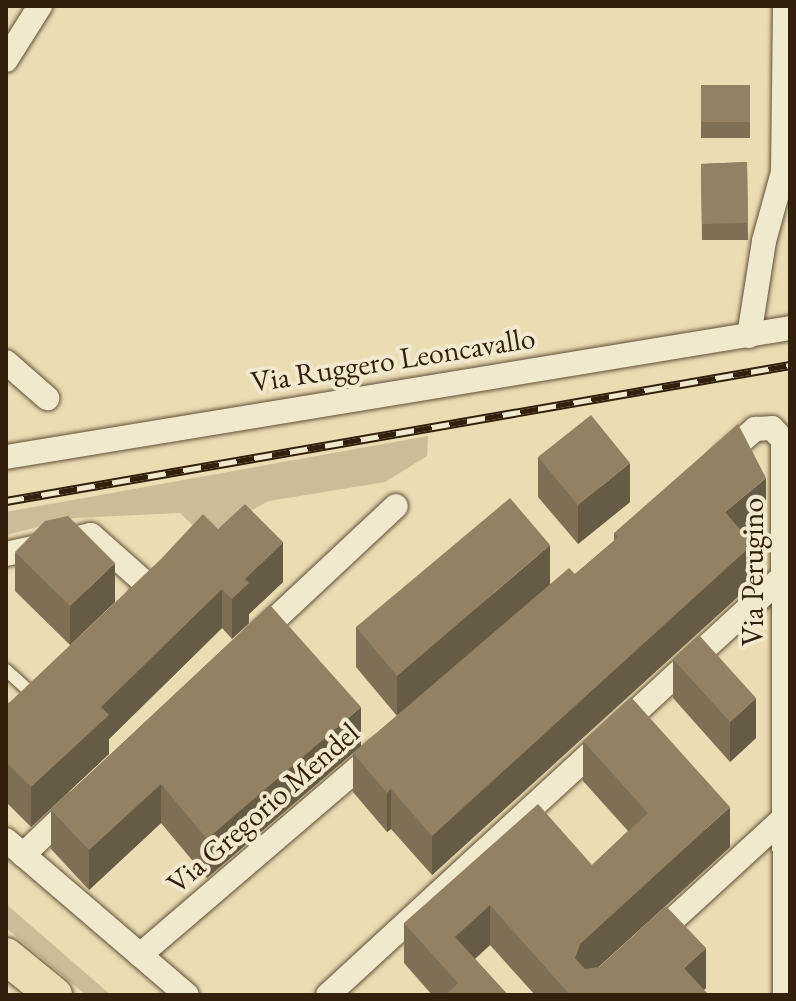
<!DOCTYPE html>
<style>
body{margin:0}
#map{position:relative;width:796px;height:1001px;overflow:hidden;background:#eaddb4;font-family:"EB Garamond",serif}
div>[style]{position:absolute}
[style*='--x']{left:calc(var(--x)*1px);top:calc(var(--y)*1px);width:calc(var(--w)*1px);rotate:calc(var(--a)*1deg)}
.green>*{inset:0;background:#cbbd97}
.roads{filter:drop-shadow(0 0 2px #604f36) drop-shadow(0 0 2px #604f36)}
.service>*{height:12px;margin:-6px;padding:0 6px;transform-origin:6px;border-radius:6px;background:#f1e9ce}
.minor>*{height:24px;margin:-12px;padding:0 12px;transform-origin:12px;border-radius:12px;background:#f1e9ce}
.primary>*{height:36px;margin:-18px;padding:0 18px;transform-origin:18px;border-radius:18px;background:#eaddb4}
.rail>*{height:9px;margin-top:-4.5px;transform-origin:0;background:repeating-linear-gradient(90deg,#f1e9ce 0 18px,#32200c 0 36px);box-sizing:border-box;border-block:2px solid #32200c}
.wall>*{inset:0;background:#7e7055}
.shaded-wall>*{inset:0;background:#665b45}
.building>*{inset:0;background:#928263}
span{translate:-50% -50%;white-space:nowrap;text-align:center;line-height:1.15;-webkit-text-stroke:8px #f1e9ce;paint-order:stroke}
.street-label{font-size:30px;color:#32200c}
.frame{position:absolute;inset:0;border:8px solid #32200c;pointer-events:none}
</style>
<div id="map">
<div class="green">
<div style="clip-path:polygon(428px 436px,427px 456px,385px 482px,269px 501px,204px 536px,180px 513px,74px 518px,6px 535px,6px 512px)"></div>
<div style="clip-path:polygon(6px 904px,111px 995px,86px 995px,6px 928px)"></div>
</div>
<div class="roads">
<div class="service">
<div style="--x:6;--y:670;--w:39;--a:42"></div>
</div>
<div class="minor">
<div style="--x:6;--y:60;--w:64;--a:-57.8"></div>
<div style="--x:749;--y:336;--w:96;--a:-81"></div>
<div style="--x:764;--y:241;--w:72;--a:-74.6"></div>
<div style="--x:783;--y:172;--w:166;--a:-89.3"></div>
<div style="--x:6;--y:362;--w:55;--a:41.3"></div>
<div style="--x:6;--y:457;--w:795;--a:-9.34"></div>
<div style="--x:723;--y:457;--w:43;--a:-41.2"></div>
<div style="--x:755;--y:429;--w:17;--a:-3"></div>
<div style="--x:772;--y:428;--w:16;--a:47"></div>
<div style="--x:783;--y:440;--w:555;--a:89.79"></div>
<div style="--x:6;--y:554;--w:87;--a:-12.6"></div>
<div style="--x:91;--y:535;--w:80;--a:41.5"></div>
<div style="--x:151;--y:588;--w:16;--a:135"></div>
<div style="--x:257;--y:636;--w:190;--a:-43.1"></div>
<div style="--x:6;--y:840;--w:238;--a:40.6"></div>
<div style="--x:23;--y:855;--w:72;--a:-43.9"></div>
<div style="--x:654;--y:937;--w:178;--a:-42.5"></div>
<div style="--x:140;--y:955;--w:313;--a:-40.6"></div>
<div style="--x:328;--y:995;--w:628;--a:-42.61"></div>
</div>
<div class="primary">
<div style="--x:6;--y:956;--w:62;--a:39.1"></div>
</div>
</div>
<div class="rail">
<div style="--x:6;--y:501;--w:796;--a:-9.84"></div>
</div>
<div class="wall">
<div style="clip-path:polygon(701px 85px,750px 85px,750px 138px,701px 138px)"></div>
<div style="clip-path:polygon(747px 162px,748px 240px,702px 240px,701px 164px)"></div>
<div style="clip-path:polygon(538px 457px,630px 502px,578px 544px,538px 497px)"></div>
<div style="clip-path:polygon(766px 517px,745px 535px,753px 583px,432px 875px,391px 829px,387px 832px,353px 792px,353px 753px,207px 878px,161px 823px,89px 890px,51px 849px,51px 810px,270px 605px,361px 746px,397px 716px,356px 667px,356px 627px,550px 585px,575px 574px,614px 541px,614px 533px)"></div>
<div style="clip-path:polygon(218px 529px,283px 582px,249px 614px,249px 623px,232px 639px,222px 628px,109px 739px,109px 754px,31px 827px,6px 802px,6px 702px,9px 703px)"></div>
<div style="clip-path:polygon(15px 552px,115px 602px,70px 645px,15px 591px)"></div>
<div style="clip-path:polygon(673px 659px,756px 738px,730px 762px,673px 698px)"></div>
<div style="clip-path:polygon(583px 741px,730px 847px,598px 967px,706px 988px,703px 990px,707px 995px,535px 995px,490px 945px,475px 959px,508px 995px,432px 995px,404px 963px,404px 923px,592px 865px,628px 831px,583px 781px)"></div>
</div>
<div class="shaded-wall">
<div style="clip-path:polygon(630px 463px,630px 502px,578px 544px,578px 505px)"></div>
<div style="clip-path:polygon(766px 478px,766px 517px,725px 552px,725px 512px)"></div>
<div style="clip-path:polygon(283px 542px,283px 582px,249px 614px,249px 623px,232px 639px,232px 599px,245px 579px)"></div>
<div style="clip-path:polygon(753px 544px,753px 583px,432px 875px,432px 836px)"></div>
<div style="clip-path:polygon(550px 545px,550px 585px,397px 716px,397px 676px)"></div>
<div style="clip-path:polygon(115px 563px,115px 602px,70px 645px,70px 606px)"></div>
<div style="clip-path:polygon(222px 589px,222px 628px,109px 739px,109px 754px,31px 827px,31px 787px,101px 707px)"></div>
<div style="clip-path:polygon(756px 698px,756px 738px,730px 762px,730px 722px)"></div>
<div style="clip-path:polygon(361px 707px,361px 746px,207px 878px,207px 839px)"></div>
<div style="clip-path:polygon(161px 784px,161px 823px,89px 890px,89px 850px)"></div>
<div style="clip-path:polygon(391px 789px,391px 829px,387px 832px,387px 793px)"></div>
<div style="clip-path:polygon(730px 807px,730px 847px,580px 984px,575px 958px,580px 944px)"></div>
<div style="clip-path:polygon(490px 905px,490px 945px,455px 976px,455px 937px)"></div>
<div style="clip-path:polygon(706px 948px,706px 988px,698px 995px,684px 968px)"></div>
</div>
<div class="building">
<div style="clip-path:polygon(701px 85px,750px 85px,750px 122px,701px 122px)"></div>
<div style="clip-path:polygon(747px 162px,748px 223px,702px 224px,701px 164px)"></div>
<div style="clip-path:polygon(591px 415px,630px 463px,578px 505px,538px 457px)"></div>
<div style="clip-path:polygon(738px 424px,766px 478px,725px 512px,753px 544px,432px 836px,391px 789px,387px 793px,353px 753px,569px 568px,575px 574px,618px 537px,614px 533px)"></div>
<div style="clip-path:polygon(510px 498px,550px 545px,397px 676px,356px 627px)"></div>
<div style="clip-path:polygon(245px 504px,283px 542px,245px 579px,249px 583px,232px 599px,222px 589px,101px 707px,109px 715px,31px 787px,6px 762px,6px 702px,9px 703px,161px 559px,203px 514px,218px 529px)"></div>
<div style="clip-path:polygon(68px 516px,115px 563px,70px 606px,15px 552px,45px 521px)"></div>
<div style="clip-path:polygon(270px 605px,361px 707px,207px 839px,161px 784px,89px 850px,51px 810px)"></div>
<div style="clip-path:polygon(699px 635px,756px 698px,730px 722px,673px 659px)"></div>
<div style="clip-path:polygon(631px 697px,730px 807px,580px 944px,575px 958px,585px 969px,599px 967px,666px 906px,706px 948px,684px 968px,707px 993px,705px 995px,570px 995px,490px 905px,455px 937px,508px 995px,446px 995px,458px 983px,404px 923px,538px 804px,592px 865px,648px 813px,583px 741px)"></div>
</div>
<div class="street-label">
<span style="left:393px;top:360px;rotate:-9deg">Via Ruggero Leoncavallo</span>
<span style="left:753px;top:572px;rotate:-90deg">Via Perugino</span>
<span style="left:263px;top:808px;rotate:-41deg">Via Gregorio Mendel</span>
</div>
<div class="frame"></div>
</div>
